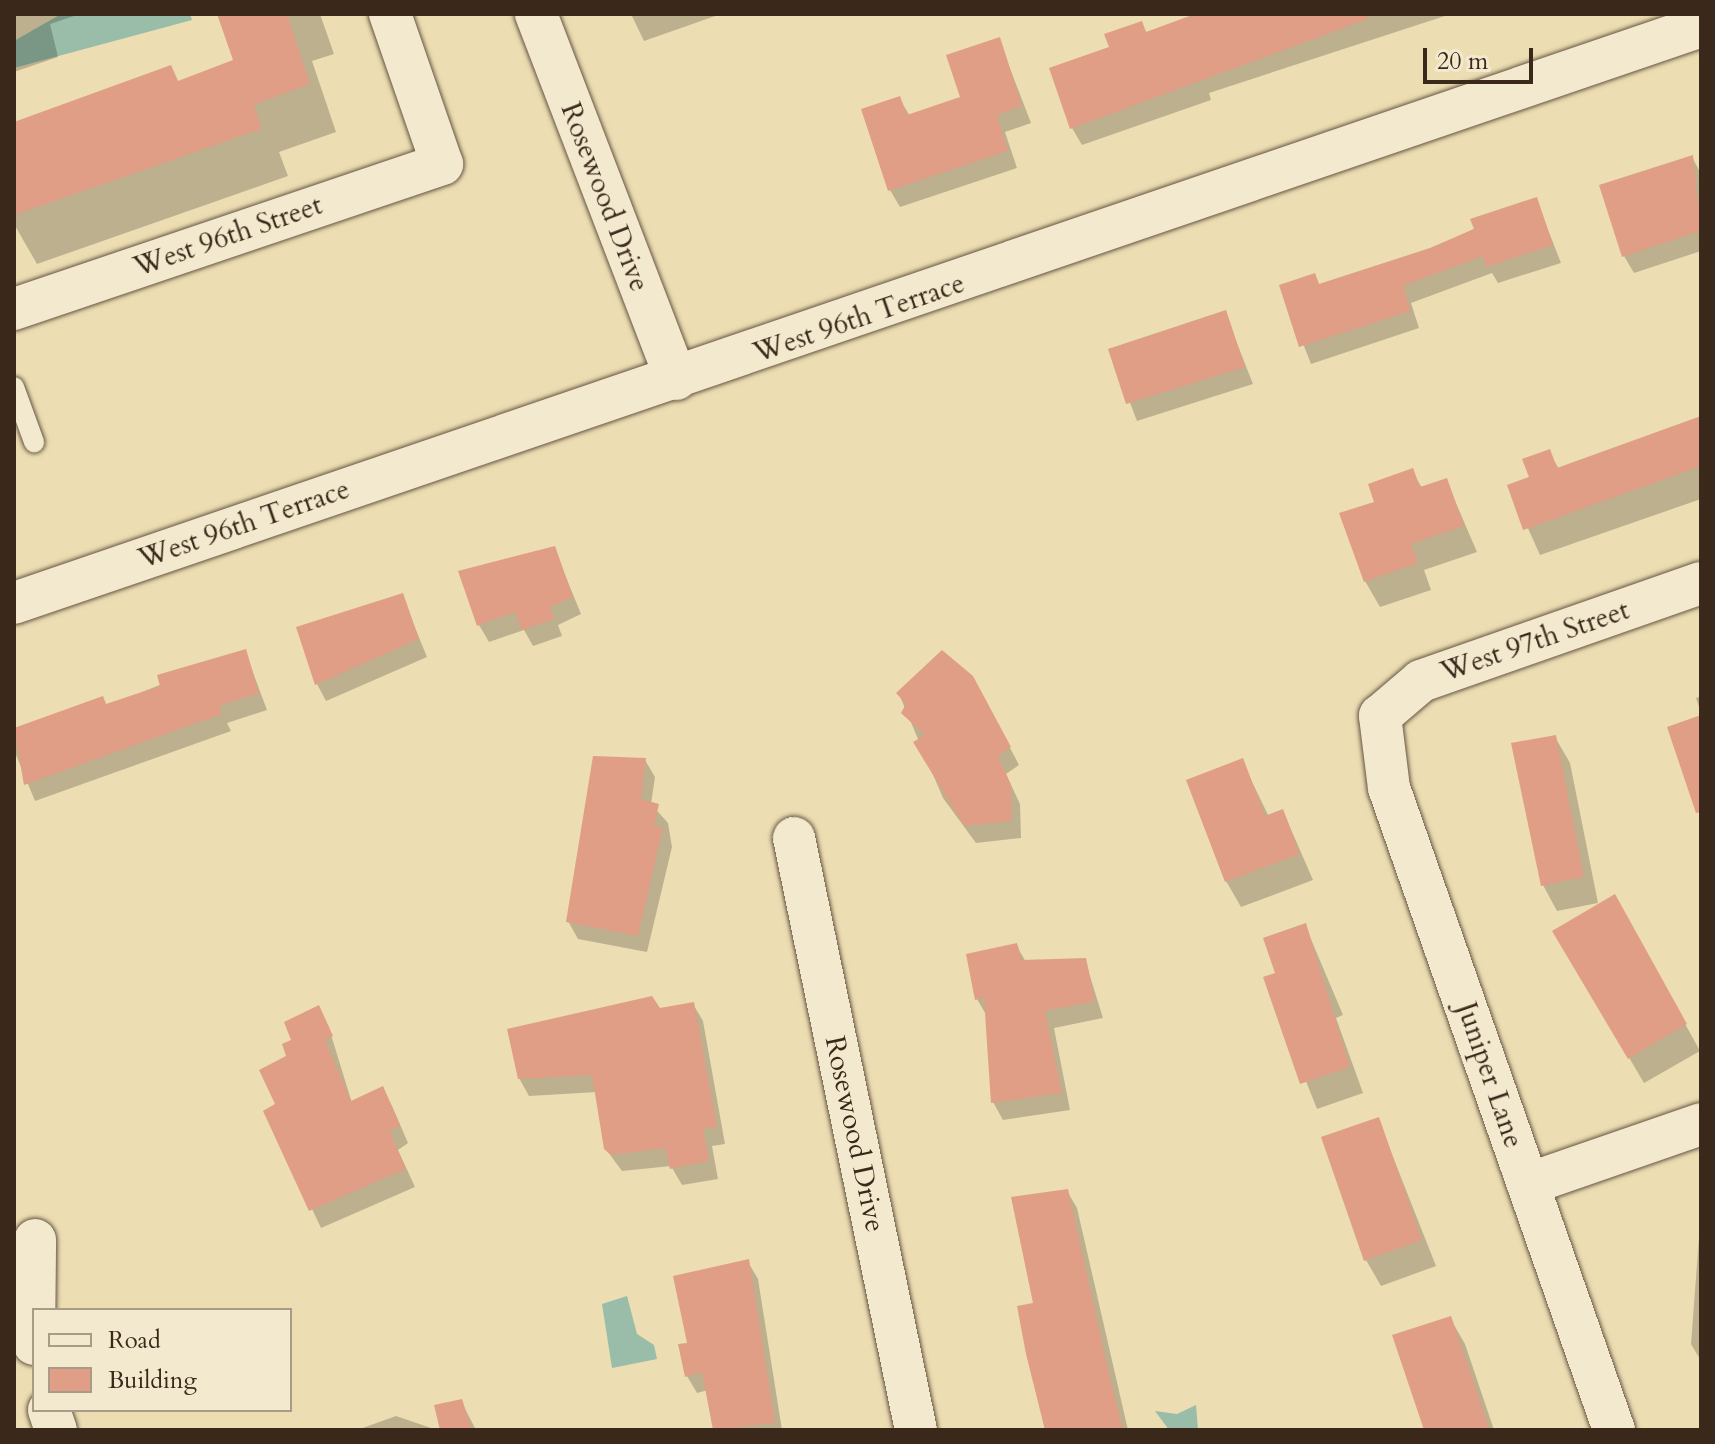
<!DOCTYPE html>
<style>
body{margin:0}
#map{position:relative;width:1715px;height:1444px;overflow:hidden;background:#ecddb3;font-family:Cardo,serif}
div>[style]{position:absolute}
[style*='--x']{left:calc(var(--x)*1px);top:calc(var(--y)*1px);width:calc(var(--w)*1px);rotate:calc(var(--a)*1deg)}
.water>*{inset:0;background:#99bda8}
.shadow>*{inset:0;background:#0003}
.building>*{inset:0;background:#df9e85}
.roads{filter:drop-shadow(0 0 2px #665641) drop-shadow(0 0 2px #665641)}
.service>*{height:20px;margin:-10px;padding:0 10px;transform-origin:10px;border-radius:10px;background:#f3e9ce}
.minor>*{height:42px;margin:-21px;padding:0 21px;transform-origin:21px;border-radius:21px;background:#f3e9ce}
span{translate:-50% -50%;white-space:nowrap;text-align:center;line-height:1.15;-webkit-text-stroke:7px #f3e9ce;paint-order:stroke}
.street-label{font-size:28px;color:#3a291b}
.frame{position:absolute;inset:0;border:16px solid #3a291b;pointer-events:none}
.legend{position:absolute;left:32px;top:1308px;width:260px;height:104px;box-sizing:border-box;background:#f3e9ce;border:2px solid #a99c86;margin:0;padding:10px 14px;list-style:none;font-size:24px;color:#3a291b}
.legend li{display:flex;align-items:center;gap:16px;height:40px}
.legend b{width:40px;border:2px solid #a99c86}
.scale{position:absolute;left:1423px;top:48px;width:110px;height:36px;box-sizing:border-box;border:4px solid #3a291b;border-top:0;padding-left:10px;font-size:24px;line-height:28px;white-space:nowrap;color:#3a291b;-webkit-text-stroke:6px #f3e9ce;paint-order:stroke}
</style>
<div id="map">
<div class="water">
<div style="clip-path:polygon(61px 14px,190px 14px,192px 20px,14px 68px,14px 41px)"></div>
<div style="clip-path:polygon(627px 1296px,637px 1334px,654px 1345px,657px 1359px,612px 1368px,602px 1304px)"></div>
<div style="clip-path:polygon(1196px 1405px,1198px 1430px,1169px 1430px,1155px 1411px,1177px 1414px)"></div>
</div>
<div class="shadow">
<div style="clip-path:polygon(14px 14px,80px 14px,50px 24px,58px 57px,14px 72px)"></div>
<div style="clip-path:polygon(219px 14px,320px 14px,334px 54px,312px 61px,336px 132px,279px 152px,288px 176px,37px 264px,14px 224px,14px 124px,171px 68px,179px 83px,235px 62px)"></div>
<div style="clip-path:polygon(631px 14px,721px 14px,644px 41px)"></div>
<div style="clip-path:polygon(1207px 14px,1451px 14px,1209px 93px,1211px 100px,1082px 145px,1072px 128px,1112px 48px,1141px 24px,1147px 33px)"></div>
<div style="clip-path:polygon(999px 40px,1031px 123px,1005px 132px,1017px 168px,900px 207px,890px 190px,899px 98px,910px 116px,963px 99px)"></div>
<div style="clip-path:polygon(1692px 157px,1701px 174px,1701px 251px,1634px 273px,1624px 256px)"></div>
<div style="clip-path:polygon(1536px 199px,1561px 263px,1498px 283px,1492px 273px,1411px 303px,1419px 328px,1311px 364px,1281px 287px,1314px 276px,1320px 286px,1430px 250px)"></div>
<div style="clip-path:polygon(1225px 313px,1253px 384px,1137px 421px,1110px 350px)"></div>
<div style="clip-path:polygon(1701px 420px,1701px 499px,1540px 555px,1509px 486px,1531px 478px,1549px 452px,1559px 469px)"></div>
<div style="clip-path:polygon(1412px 471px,1422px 488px,1446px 480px,1477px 552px,1424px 570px,1431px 590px,1380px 607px,1365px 581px)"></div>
<div style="clip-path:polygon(554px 548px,581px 614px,558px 625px,562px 636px,533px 646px,524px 630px,489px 642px,479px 625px)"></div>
<div style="clip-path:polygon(402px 596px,427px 657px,326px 701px,317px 684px)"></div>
<div style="clip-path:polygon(245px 651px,267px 710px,227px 723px,231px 731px,35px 801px,14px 750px,14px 730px,103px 698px,107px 706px)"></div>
<div style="clip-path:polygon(899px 694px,982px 695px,1019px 765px,1006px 774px,1020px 804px,1021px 838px,976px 843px,943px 798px)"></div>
<div style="clip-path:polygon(1701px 696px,1701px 713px,1696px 698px)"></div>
<div style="clip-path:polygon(1555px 737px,1570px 763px,1598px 903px,1557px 911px,1543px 885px)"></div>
<div style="clip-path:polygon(645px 760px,655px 777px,651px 804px,668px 823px,672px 847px,647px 952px,578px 939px,568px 921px)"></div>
<div style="clip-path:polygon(1242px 761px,1269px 817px,1283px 811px,1313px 880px,1241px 907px,1226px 881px)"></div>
<div style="clip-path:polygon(1629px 922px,1700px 1051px,1644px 1083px,1555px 932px)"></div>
<div style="clip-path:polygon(1305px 925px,1343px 1015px,1336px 1018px,1363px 1093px,1317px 1109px,1265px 978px,1278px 974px)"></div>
<div style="clip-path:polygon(1016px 945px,1026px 962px,1085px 960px,1103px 1018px,1054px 1028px,1070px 1110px,1003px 1120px,993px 1102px,988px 1018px,977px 999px)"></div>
<div style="clip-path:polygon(693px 1004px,703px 1021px,725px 1144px,712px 1146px,718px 1179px,682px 1185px,671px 1166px,622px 1171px,605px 1148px,597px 1092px,529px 1096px,519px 1078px,659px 1010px)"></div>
<div style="clip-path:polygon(328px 1025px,352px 1103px,382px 1089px,392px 1106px,408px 1143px,398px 1150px,415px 1187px,321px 1228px,266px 1112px,277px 1105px,288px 1057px)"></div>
<div style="clip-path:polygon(1378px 1119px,1436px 1266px,1381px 1286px,1366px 1260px)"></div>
<div style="clip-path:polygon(1067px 1191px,1077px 1208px,1128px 1430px,1045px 1430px,1019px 1308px,1036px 1305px)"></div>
<div style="clip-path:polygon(1701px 1211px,1701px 1361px,1691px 1344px)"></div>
<div style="clip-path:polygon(748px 1262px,758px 1279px,782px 1430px,715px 1430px,708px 1390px,697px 1393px,687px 1376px,689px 1344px)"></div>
<div style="clip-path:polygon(1450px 1318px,1465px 1344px,1494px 1430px,1426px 1430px)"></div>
<div style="clip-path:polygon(461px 1401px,476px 1430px,442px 1430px)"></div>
<div style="clip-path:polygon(396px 1416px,437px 1430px,357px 1430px)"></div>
</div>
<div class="building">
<div style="clip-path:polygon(217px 14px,287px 14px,310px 84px,254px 105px,262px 129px,14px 215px,14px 122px,171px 65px,178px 81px,233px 60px)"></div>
<div style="clip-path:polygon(1195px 14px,1367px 14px,1368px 19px,1070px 129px,1049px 68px,1109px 47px,1104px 34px,1142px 21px,1146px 32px)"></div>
<div style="clip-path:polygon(1000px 37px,1022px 106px,997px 115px,1008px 151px,888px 191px,861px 109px,900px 96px,907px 115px,960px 97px,946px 55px)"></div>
<div style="clip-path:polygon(1693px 155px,1701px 231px,1622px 257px,1599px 185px)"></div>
<div style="clip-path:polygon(1537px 197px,1553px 245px,1486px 267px,1483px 256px,1403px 286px,1411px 311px,1299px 347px,1279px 285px,1315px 273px,1319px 284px,1430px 248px,1474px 229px,1470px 219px)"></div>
<div style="clip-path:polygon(1226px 310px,1245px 367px,1126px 404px,1108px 349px)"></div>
<div style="clip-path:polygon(1701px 416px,1701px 466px,1523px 530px,1507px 485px,1529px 477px,1522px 459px,1550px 449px,1557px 468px)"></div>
<div style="clip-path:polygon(1413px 468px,1420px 487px,1447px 478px,1464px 526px,1411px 544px,1418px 563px,1364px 582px,1339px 513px,1374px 502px,1368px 484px)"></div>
<div style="clip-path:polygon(555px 546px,573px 597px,550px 607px,554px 619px,522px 630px,515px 612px,477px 626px,458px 571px)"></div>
<div style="clip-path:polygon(403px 593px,419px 639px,315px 685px,296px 627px)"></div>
<div style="clip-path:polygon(246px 649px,259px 693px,219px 706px,222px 714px,24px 785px,14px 728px,103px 696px,106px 704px,160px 686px,157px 675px)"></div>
<div style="clip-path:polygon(942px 650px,973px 676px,1011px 747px,998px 756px,1011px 785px,1012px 821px,964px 826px,913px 742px,925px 735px,901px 713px,906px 704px,896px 693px)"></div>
<div style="clip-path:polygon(1701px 715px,1701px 812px,1696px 813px,1667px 727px)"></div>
<div style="clip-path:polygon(1556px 735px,1584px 877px,1541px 886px,1511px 743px)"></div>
<div style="clip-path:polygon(593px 756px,646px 758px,641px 799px,659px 804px,654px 826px,663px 828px,638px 936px,566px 922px)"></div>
<div style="clip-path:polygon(1243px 758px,1265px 816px,1283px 809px,1300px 854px,1225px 882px,1186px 780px)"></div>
<div style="clip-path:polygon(1615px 894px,1687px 1024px,1628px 1059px,1552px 931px)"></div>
<div style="clip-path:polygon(1306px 923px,1350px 1067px,1300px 1084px,1263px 977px,1275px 973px,1263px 938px)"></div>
<div style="clip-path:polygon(1017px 943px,1022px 960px,1086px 958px,1095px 1001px,1045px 1011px,1062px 1093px,991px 1103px,984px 998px,975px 1000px,966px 954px)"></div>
<div style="clip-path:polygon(652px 996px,660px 1008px,694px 1002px,717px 1127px,703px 1129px,709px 1161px,670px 1169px,665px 1148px,611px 1155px,604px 1149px,592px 1075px,518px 1079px,507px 1029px)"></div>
<div style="clip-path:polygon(319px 1005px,333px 1036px,325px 1040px,351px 1101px,383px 1086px,400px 1125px,390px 1132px,406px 1169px,309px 1211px,263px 1111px,275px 1104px,259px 1070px,286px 1056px,282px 1044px,291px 1040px,284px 1022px)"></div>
<div style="clip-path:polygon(1379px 1117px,1422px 1240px,1364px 1261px,1321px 1137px)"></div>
<div style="clip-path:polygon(1068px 1189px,1110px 1378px,1123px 1430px,1045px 1430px,1026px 1354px,1017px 1306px,1033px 1303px,1011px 1197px)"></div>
<div style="clip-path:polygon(749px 1259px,775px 1423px,713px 1430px,702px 1372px,685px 1377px,678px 1344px,687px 1343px,673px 1276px)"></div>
<div style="clip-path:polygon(1451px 1316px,1490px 1430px,1424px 1430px,1392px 1335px)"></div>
<div style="clip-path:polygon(462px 1399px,472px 1430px,440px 1430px,434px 1405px)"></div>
</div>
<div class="roads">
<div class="service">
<div style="--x:14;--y:387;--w:59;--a:70"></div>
</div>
<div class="minor">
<div style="--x:536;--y:14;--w:391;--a:69"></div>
<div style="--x:14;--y:309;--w:452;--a:-18.7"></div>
<div style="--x:442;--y:164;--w:159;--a:-109.1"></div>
<div style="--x:14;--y:603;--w:1783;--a:-18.88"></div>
<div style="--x:794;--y:838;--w:604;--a:78.36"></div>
<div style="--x:1528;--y:1184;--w:183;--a:-19.1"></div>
<div style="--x:34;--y:1344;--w:104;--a:-89.4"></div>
<div style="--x:49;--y:1410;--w:21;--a:71"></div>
<div style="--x:1614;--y:1430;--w:680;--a:-109.31"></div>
<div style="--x:1389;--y:788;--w:73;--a:-97.1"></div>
<div style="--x:1380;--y:716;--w:54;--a:-40.5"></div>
<div style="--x:1421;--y:681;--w:297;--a:-19.3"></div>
</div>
</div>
<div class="street-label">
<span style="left:605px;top:197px;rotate:69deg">Rosewood Drive</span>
<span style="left:228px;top:236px;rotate:-19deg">West 96th Street</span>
<span style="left:859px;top:318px;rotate:-19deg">West 96th Terrace</span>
<span style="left:244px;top:524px;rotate:-19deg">West 96th Terrace</span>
<span style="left:1535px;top:641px;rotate:-19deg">West 97th Street</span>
<span style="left:1490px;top:1075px;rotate:71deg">Juniper Lane</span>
<span style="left:855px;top:1134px;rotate:78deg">Rosewood Drive</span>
</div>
<div class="frame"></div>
<ul class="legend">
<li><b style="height:10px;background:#f3e9ce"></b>Road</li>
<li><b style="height:22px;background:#df9e85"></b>Building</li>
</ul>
<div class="scale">20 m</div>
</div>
